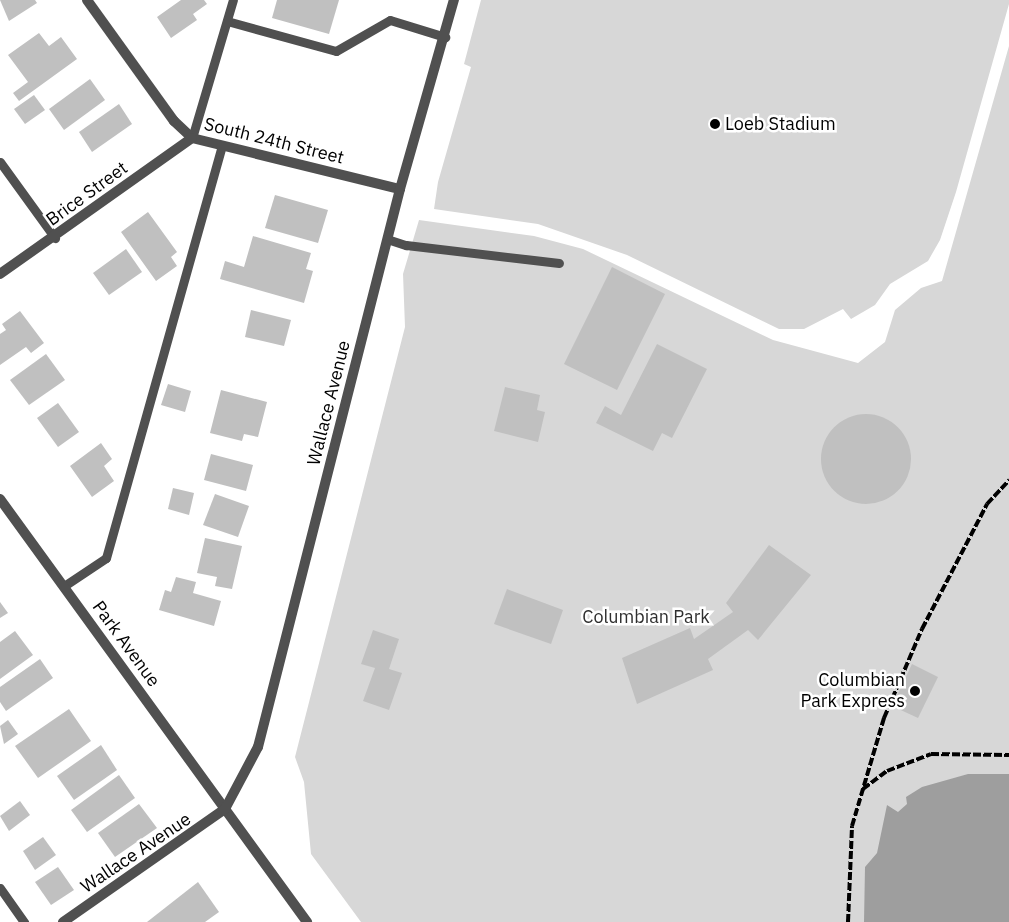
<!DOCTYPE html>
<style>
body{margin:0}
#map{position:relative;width:1009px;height:922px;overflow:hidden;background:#fff;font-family:"IBM Plex Sans",sans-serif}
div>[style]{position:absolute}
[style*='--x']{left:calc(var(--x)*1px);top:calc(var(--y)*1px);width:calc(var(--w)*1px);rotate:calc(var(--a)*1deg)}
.green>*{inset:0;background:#d7d7d7}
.water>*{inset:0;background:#9e9e9e}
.building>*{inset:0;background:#c0c0c0}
.round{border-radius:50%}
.service>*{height:9px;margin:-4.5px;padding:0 4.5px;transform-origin:4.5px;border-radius:4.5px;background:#505050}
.minor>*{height:10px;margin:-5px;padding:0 5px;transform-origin:5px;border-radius:5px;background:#505050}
.rail>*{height:4px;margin-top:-2px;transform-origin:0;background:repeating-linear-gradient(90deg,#000 0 8px,transparent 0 10.5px)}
.dots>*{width:14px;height:14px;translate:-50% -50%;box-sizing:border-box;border:2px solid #fff;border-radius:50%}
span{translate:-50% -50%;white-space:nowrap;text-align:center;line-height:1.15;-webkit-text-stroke:5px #fff;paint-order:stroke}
.poi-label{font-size:18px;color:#000}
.left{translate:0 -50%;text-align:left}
.right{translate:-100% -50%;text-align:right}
.street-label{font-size:18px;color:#000}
.park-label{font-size:18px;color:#2e2e2e}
</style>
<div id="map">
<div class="green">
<div style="clip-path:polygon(481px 0,1009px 0,1009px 4px,956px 192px,940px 240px,928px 261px,890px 284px,875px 305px,851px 319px,843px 309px,804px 329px,779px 329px,627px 255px,538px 224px,434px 209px,438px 182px,471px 67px,464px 64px)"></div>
<div style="clip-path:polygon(1009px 46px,1009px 922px,361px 922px,311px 854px,304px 782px,295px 757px,405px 327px,403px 274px,419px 220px,534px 236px,583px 249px,773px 340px,858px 363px,885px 342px,895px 310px,921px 288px,942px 281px)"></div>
</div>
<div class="water">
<div style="clip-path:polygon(968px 774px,1009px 774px,1009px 922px,864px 922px,865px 867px,877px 853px,887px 805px,898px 812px,907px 804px,906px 797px,922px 787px)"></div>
</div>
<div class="building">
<div style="clip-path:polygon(0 0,35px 0,37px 3px,9px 21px)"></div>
<div style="clip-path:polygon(181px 0,204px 0,207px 4px,193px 14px,197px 20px,171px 38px,157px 17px)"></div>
<div style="clip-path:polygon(277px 0,339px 0,329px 34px,272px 18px)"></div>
<div style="clip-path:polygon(39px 33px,49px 46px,61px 37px,77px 59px,19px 101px,13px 93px,28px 82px,8px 55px)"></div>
<div style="clip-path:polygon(90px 79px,105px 100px,64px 130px,49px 109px)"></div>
<div style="clip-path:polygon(34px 95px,45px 110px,25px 124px,14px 109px)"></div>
<div style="clip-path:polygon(119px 104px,132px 124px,92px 152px,79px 132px)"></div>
<div style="clip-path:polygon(275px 195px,328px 210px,318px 243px,265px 228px)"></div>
<div style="clip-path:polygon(148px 212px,177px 252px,171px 257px,177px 266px,156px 281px,121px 232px)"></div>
<div style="clip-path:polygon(253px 236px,311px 253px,306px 269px,313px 271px,304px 303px,220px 279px,225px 261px,244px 267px)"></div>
<div style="clip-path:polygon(126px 249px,142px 272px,109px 295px,93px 273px)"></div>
<div style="clip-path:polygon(612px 267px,665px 294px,617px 390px,564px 364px)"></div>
<div style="clip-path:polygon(251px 310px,291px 320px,284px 346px,245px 337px)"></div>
<div style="clip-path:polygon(20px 311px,44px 343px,31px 353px,26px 347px,0 365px,0 334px,6px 330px,2px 324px)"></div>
<div style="clip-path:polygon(657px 344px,707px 369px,672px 438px,662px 433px,653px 451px,596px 423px,605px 406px,621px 415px)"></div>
<div style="clip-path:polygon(46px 354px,65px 380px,29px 405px,10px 380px)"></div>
<div style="clip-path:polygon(168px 384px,191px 391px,185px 412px,161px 405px)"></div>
<div style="clip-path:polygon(505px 387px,540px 395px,537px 410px,545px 412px,538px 442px,494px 431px)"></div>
<div style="clip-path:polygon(221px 390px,267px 402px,258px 437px,244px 434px,242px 441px,210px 433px)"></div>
<div style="clip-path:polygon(58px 403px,79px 432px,58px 447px,37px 418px)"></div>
<div class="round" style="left:821px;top:414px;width:90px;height:90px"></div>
<div style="clip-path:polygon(101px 443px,112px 459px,104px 466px,114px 481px,92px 497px,70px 466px)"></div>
<div style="clip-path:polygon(211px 454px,253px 465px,246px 491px,204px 480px)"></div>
<div style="clip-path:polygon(173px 488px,194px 493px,189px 515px,168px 509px)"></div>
<div style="clip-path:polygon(215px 494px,249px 506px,238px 537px,203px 525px)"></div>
<div style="clip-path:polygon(205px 538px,242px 546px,232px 589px,215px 586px,217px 577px,197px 573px)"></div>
<div style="clip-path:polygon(769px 545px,811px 575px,758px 640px,748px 630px,708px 659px,713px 670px,637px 704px,622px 658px,690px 628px,694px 639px,733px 612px,726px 603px)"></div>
<div style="clip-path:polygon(176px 577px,196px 582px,193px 593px,221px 601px,214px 626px,159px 610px,165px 590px,171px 592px)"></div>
<div style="clip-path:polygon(507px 589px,563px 610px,551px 644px,494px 624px)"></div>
<div style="clip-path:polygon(0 602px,8px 613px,0 618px)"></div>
<div style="clip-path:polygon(373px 630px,399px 639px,389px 669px,402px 673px,389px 710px,363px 701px,375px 668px,361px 664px)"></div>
<div style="clip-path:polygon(15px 631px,33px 655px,0 679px,0 642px)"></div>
<div style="clip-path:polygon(40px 659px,53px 678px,6px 711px,0 702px,0 687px)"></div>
<div style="clip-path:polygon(912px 664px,938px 677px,918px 718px,892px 706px)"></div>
<div style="clip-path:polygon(69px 709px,91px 741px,38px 778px,15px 746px)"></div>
<div style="clip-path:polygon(8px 720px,18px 734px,4px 744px,0 726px)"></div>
<div style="clip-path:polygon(101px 745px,117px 770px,74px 800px,57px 776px)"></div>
<div style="clip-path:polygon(119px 775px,135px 798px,87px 832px,71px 810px)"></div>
<div style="clip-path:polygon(20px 801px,30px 815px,9px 831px,0 816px)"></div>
<div style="clip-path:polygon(139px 804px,157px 828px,115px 857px,98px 833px)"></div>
<div style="clip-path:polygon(43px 837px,56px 855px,35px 870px,23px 851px)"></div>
<div style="clip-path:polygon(58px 867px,74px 890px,51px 905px,35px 882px)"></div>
<div style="clip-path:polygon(198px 882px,219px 912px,205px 922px,147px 922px)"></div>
</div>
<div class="service">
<div style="--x:227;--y:21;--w:113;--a:15.4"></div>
<div style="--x:336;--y:51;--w:62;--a:-29.9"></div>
<div style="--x:390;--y:20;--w:58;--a:17.2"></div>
<div style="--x:192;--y:138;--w:144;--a:-73.5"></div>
<div style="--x:0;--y:162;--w:94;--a:54.1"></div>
<div style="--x:387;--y:239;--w:20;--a:18"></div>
<div style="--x:406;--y:245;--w:154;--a:6.7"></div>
<div style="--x:64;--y:586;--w:50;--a:-33.7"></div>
<div style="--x:106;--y:558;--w:429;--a:-74.3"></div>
<div style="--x:0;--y:888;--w:42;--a:54.8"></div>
</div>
<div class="minor">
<div style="--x:87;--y:0;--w:149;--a:54.3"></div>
<div style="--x:174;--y:121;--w:25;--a:43"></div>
<div style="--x:192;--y:138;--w:214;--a:13.8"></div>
<div style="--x:0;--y:274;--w:235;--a:-35.3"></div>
<div style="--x:0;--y:499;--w:523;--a:54.03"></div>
<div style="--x:63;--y:922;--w:198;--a:-34.9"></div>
<div style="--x:225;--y:809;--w:70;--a:-62"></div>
<div style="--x:258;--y:747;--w:576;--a:-75.72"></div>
<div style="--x:400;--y:189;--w:197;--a:-74.1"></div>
</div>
<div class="rail">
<div style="--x:863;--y:789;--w:30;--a:-37"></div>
<div style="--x:887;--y:771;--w:47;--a:-21.1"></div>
<div style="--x:931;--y:754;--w:78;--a:0.7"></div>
<div style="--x:848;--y:922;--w:96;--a:-87.6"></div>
<div style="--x:852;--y:826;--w:113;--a:-73.5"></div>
<div style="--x:884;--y:718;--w:97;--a:-66.9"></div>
<div style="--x:922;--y:629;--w:141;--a:-62.5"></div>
<div style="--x:987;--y:504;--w:33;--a:-47"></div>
</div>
<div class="dots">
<div style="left:715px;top:124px;background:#000"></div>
<div style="left:915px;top:691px;background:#000"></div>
</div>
<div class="poi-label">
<span class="left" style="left:725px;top:124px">Loeb Stadium</span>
<span class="right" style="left:905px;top:691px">Columbian<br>Park Express</span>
</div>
<div class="street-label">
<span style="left:274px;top:141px;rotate:14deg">South 24th Street</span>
<span style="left:87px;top:194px;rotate:-36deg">Brice Street</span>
<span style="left:329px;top:403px;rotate:-76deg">Wallace Avenue</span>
<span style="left:126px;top:644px;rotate:54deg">Park Avenue</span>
<span style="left:136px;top:853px;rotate:-34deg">Wallace Avenue</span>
</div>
<div class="park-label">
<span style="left:646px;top:617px">Columbian Park</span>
</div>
</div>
